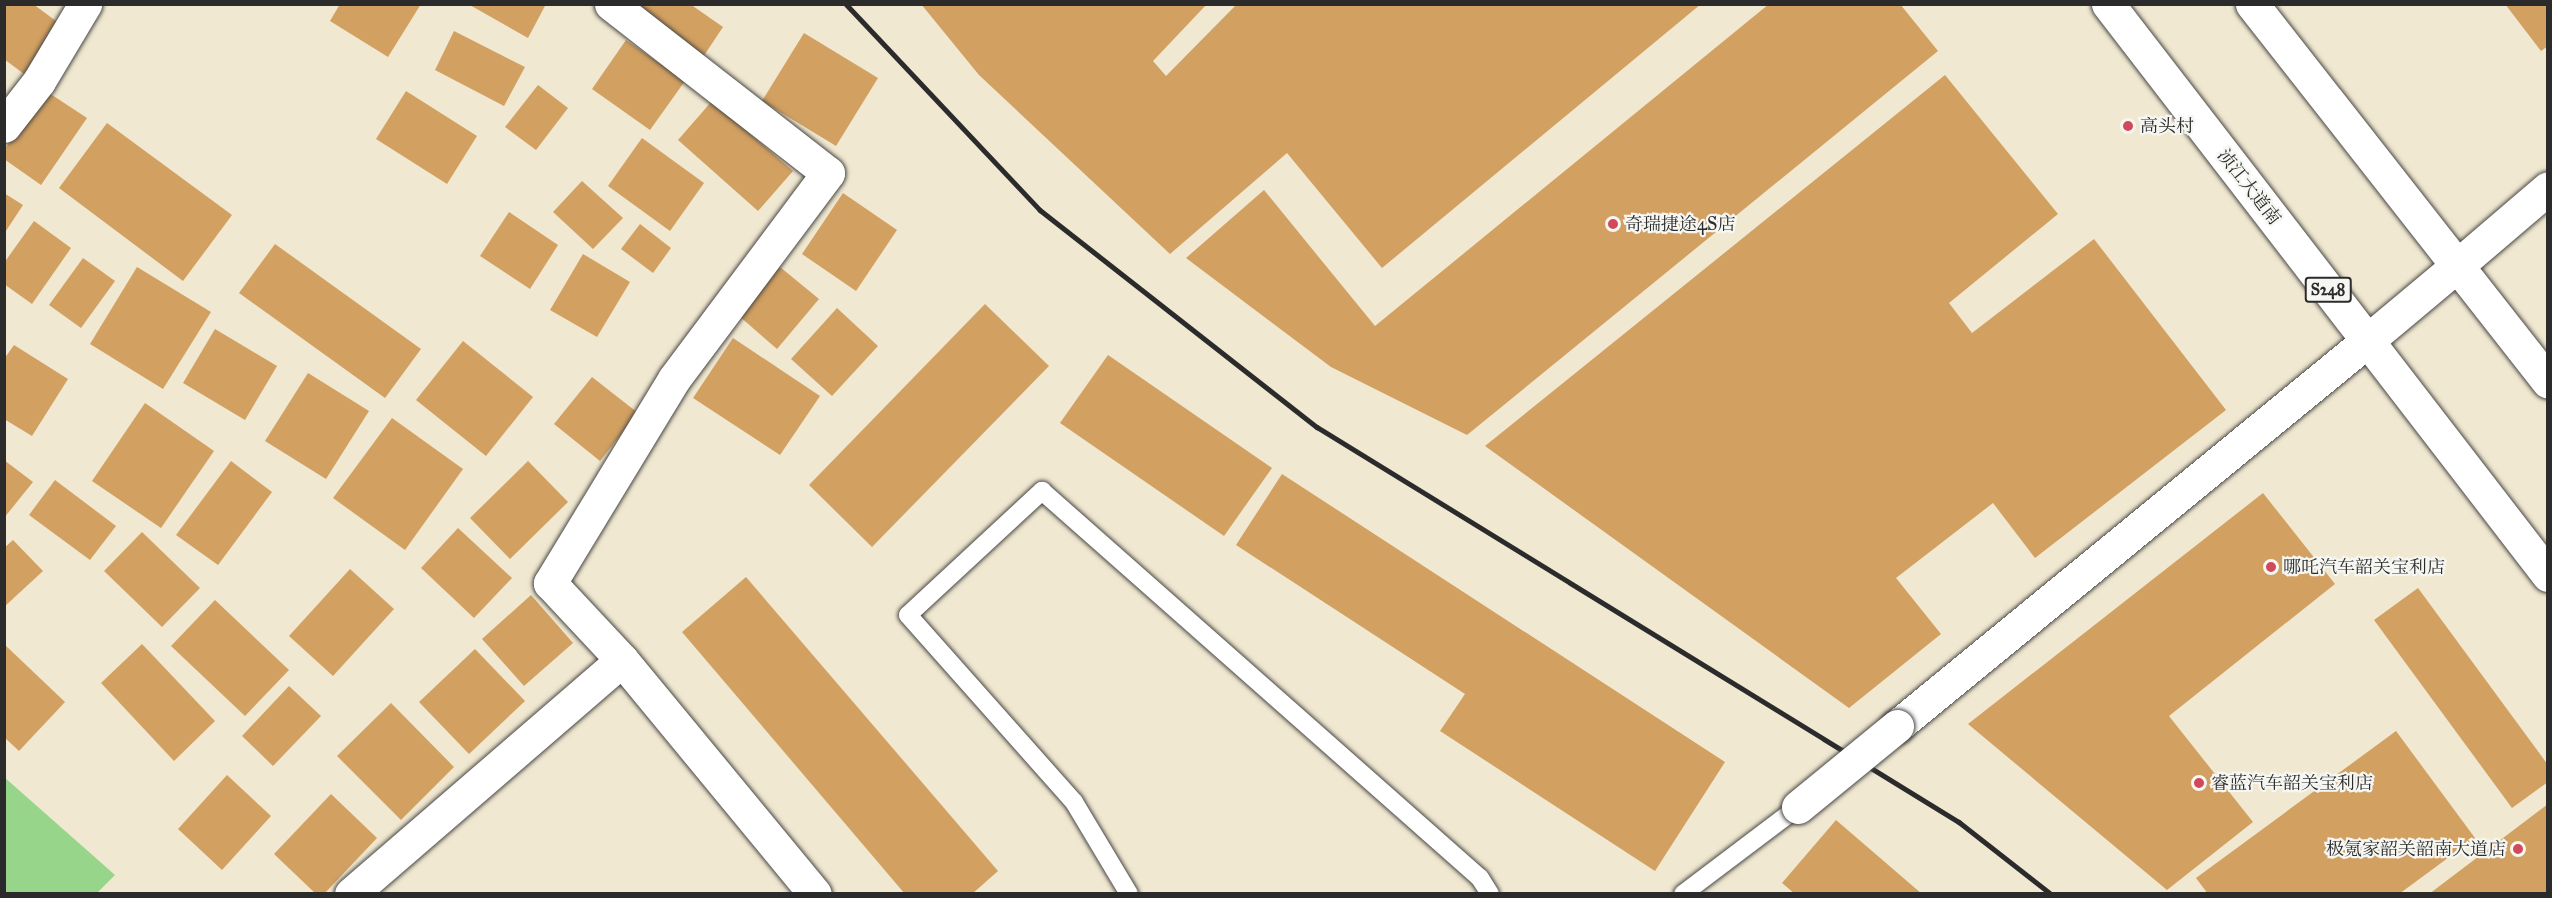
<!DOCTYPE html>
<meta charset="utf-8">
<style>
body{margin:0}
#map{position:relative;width:2552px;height:898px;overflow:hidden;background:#f0e8d1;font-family:"IM FELL Great Primer","Noto Serif SC",serif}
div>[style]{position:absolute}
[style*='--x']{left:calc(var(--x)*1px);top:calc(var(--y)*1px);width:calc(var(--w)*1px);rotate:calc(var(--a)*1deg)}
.green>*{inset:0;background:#97d58b}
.building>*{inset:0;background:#d2a061}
.roads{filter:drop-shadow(0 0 2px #494744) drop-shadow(0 0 2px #494744)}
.service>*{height:18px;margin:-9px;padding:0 9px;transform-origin:9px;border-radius:9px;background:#fff}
.minor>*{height:33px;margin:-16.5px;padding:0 16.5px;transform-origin:16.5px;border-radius:16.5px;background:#fff}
.primary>*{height:33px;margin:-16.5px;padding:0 16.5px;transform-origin:16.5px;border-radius:16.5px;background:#fff}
.rail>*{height:4.5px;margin:-2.25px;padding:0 2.25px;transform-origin:2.25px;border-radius:2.25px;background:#2b2b2b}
.bridges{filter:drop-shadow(0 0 2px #494744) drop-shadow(0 0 2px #494744)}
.minor-bridge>*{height:33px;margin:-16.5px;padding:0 16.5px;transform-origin:16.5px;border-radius:16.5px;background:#fff}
.dots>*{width:16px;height:16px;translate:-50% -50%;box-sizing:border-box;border:3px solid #f6f6f2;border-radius:50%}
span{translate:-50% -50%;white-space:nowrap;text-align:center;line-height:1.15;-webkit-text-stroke:4.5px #f6f6f2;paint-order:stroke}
.shield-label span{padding:2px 4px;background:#f6f6f2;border:2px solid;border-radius:4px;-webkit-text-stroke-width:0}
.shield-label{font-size:16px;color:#2b2b2b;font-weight:700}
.poi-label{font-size:18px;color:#2b2b2b}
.left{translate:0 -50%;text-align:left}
.right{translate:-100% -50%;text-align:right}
.street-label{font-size:18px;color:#2b2b2b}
.frame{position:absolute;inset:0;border:6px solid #2b2b2b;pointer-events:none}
</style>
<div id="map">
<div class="green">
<div style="clip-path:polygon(4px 777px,115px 875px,97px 893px,5px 893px)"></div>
</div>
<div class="building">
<div style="clip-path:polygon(4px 4px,33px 4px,60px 24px,24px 74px,4px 59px)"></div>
<div style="clip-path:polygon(340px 4px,421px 4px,388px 57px,330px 21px)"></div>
<div style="clip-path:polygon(468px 4px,546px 4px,528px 38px)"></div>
<div style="clip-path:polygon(624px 4px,690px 4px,723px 27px,699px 63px)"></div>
<div style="clip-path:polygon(921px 4px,1207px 4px,1153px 61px,1166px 76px,1237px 4px,1701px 4px,1382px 268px,1287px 153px,1170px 254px,979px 75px)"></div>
<div style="clip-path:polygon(1769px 4px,1900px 4px,1938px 51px,1467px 435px,1331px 367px,1186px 258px,1264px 190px,1375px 326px)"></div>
<div style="clip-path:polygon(2505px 4px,2548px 4px,2548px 46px,2541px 51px)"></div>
<div style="clip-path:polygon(454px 31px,525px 67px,504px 106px,435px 70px)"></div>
<div style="clip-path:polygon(804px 33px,878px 78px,836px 146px,762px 101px)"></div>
<div style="clip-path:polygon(626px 40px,685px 81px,650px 130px,592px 89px)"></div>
<div style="clip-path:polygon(1945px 75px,2058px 214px,1949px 303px,1972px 333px,2094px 239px,2226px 410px,2035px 558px,1993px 503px,1896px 578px,1941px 634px,1849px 708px,1485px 446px)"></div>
<div style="clip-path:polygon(538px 85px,568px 108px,536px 150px,505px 127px)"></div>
<div style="clip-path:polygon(46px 91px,87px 118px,41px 185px,4px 159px,4px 150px)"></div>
<div style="clip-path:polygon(406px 91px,477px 136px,447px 184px,376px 139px)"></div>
<div style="clip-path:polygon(712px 101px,793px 171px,758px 211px,678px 140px)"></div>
<div style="clip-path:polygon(107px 123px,232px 215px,183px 281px,59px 188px)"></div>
<div style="clip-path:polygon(642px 138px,704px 183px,670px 231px,608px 186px)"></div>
<div style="clip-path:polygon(582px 181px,623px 218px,593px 249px,553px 212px)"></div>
<div style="clip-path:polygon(4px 193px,23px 205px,4px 234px)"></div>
<div style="clip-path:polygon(843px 193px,897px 230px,856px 291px,802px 254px)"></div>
<div style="clip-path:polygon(509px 212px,558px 245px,530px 289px,480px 256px)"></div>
<div style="clip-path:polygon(34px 221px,71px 248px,32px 304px,4px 284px,4px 263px)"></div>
<div style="clip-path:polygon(640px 224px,671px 248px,653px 273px,621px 249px)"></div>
<div style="clip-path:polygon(275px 244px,421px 349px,385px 398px,239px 293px)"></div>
<div style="clip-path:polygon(583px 254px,630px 282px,597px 337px,550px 310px)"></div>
<div style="clip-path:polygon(83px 258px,115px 281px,81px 328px,49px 305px)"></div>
<div style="clip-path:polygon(137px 267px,211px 312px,163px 389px,90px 344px)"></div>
<div style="clip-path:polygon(780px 267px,819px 299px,777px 349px,738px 315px)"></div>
<div style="clip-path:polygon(985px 304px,1049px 366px,872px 547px,809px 485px)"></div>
<div style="clip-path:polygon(837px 308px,878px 346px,832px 396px,791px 359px)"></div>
<div style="clip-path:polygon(215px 329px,277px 366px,245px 420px,183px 383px)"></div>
<div style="clip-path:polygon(733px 338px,820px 396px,780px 455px,693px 398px)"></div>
<div style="clip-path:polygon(463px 341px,533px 397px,486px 456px,416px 400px)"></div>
<div style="clip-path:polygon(14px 345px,68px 379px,32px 436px,4px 419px,4px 359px)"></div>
<div style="clip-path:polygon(1108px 355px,1272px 468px,1224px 536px,1060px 423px)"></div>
<div style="clip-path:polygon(308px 373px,369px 411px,326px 479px,265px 441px)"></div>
<div style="clip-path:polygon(592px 377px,638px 413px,600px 461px,554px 424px)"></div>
<div style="clip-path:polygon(145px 403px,214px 451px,161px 528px,92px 481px)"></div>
<div style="clip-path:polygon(392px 418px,463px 469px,405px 550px,333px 498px)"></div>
<div style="clip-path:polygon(4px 460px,33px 482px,4px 518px)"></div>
<div style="clip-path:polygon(231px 461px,272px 492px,218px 565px,176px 535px)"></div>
<div style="clip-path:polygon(528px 461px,568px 502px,510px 559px,470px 518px)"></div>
<div style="clip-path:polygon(1282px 474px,1725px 762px,1655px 871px,1440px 731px,1465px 694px,1236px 545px)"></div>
<div style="clip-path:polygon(55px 480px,116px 526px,90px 560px,29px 515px)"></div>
<div style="clip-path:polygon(2263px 493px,2335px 584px,2169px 716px,2253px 822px,2167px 890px,1968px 724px)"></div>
<div style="clip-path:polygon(458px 528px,512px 578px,474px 618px,421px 568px)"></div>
<div style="clip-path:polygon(142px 532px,200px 588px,162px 627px,104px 571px)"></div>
<div style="clip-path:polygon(13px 540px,43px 571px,4px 607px,4px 548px)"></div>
<div style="clip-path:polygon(350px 569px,394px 609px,333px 676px,289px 636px)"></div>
<div style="clip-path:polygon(746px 577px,998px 871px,972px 894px,905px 894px,682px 632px)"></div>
<div style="clip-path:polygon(2418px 588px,2548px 765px,2548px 782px,2512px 808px,2374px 620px)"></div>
<div style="clip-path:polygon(531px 595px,573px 643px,524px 686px,482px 639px)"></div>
<div style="clip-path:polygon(215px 600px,289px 670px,245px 716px,171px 646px)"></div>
<div style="clip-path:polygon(4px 644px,65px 702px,19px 751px,4px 737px)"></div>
<div style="clip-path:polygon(142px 644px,215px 721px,174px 761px,101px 683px)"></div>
<div style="clip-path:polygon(475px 649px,525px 701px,469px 754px,419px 702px)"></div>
<div style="clip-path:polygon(289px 686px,321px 716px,273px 766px,242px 736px)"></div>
<div style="clip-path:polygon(391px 703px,454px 767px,401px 820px,337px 756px)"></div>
<div style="clip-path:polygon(2396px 731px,2475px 838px,2399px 894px,2208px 894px,2196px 878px)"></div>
<div style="clip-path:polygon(227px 775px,271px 816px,222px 870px,178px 829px)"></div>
<div style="clip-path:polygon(331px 794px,377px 838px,324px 894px,316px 894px,274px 854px)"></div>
<div style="clip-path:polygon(2548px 804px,2548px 894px,2429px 894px)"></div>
<div style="clip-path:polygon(1836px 820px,1922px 894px,1795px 894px,1782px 883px)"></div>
</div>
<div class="roads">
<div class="service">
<div style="--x:1129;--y:894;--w:107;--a:-120.9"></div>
<div style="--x:1074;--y:802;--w:250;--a:-131.6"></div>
<div style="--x:908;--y:615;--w:183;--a:-42.8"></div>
<div style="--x:1042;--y:491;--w:584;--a:41.46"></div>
<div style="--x:1480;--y:878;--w:19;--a:58"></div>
<div style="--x:1683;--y:894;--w:144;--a:-37.1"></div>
</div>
<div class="minor">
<div style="--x:611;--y:4;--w:275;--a:37.9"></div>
<div style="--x:828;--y:173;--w:257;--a:126.8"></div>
<div style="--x:674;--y:379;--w:239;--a:121.3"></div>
<div style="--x:550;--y:583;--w:105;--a:46.9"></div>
<div style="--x:4;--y:126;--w:57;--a:-52.1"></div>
<div style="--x:39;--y:81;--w:90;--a:-59.1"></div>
<div style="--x:2458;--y:265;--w:118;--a:-40.5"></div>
<div style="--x:1897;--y:726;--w:608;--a:-39.32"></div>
<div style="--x:351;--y:894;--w:358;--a:-40.8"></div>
<div style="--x:622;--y:660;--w:303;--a:50.5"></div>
</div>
<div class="primary">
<div style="--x:2108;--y:4;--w:721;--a:52.38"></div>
<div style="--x:2252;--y:4;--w:480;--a:51.9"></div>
<div style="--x:2367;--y:341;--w:119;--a:-39.9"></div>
</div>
</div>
<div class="rail">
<div style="--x:846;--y:4;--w:283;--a:46.7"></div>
<div style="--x:1040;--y:210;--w:352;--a:38.1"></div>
<div style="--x:1317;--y:427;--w:754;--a:31.6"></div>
<div style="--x:1959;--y:822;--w:117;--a:38"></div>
</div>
<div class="bridges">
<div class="minor-bridge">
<div style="--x:1798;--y:807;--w:128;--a:-39.3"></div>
</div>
</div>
<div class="dots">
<div style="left:2128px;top:126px;background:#d1495b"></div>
<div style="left:1613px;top:224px;background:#d1495b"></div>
<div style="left:2271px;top:567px;background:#d1495b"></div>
<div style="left:2199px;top:783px;background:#d1495b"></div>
<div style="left:2518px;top:849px;background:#d1495b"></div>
</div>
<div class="shield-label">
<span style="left:2328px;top:290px">S248</span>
</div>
<div class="poi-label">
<span class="left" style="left:2140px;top:126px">高头村</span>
<span class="left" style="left:1625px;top:224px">奇瑞捷途4S店</span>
<span class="left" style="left:2283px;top:567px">哪吒汽车韶关宝利店</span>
<span class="left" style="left:2211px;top:783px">睿蓝汽车韶关宝利店</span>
<span class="right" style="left:2506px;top:849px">极氪家韶关韶南大道店</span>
</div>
<div class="street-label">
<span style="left:2249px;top:187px;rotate:52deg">浈江大道南</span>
</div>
<div class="frame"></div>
</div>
